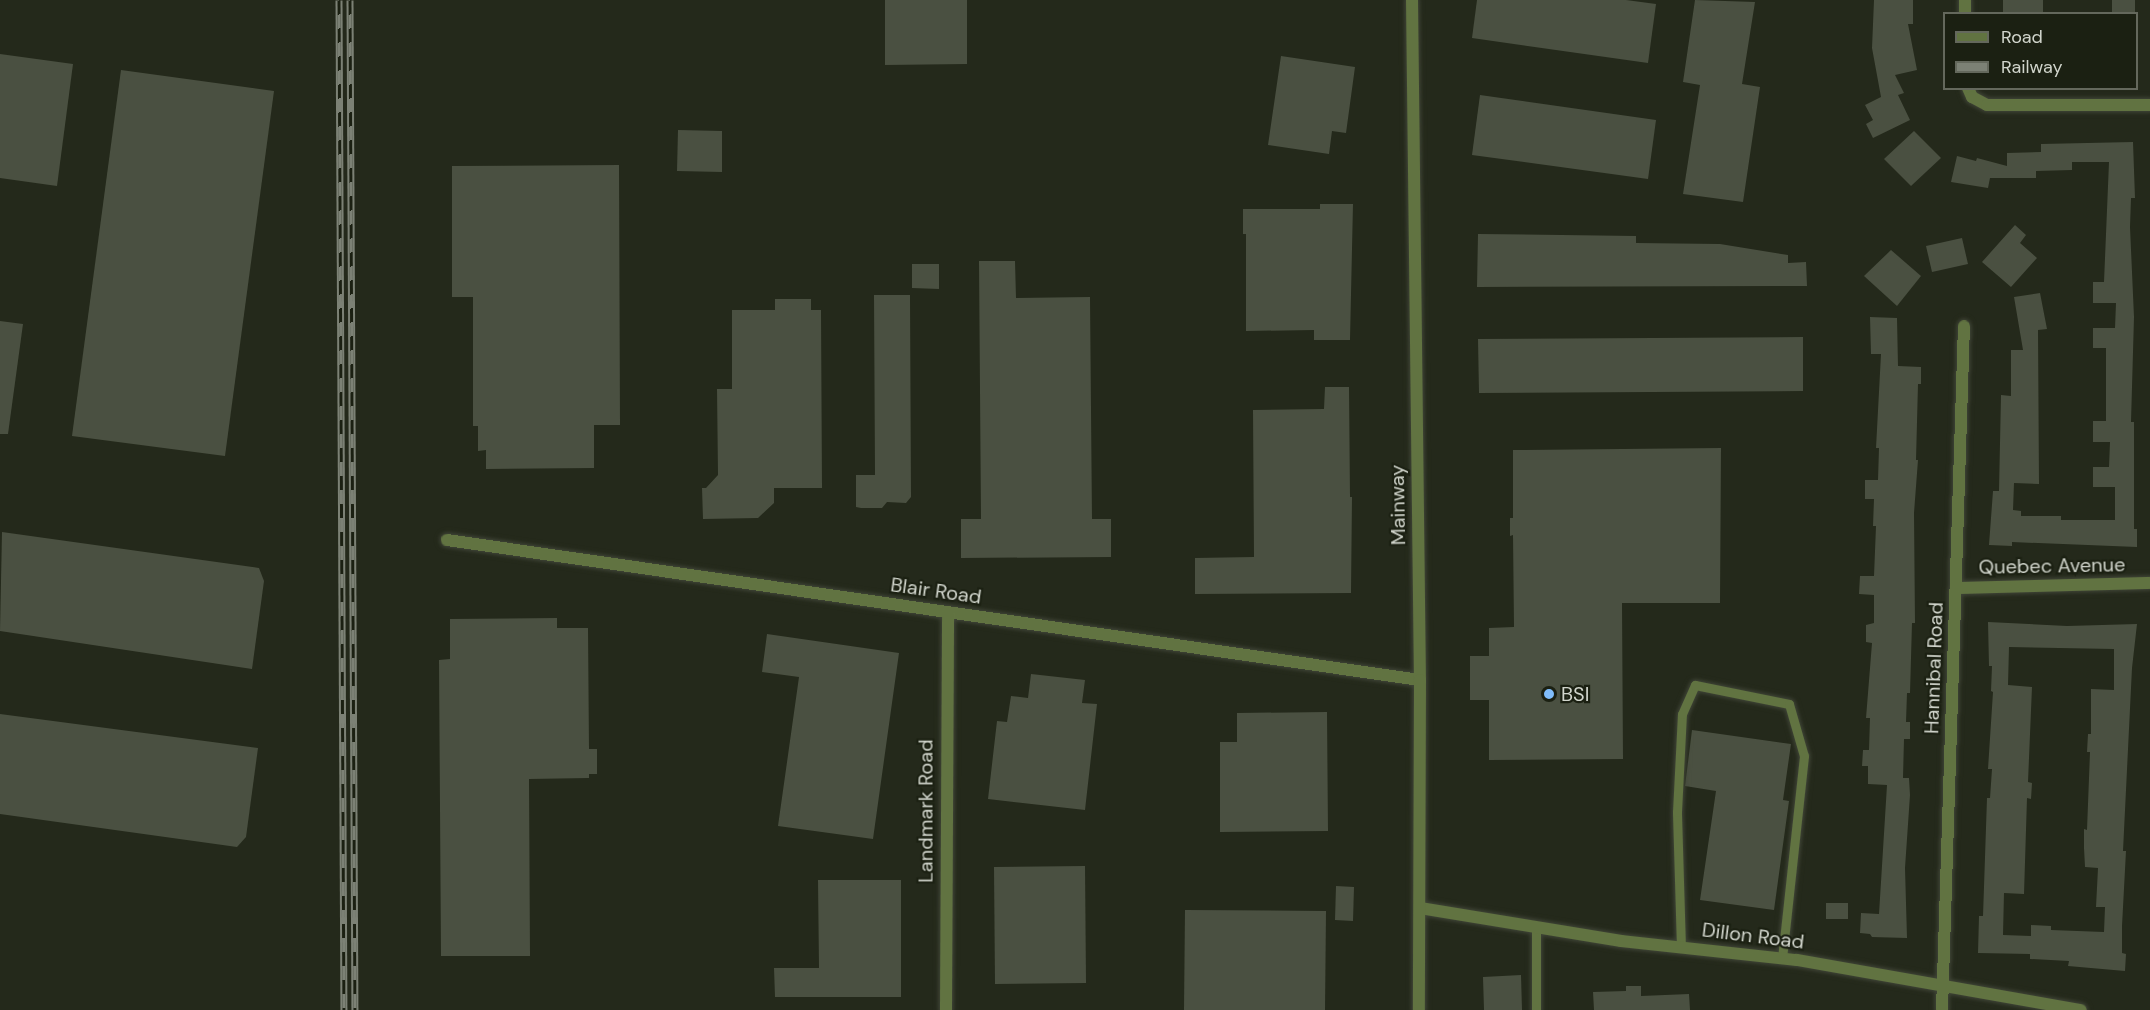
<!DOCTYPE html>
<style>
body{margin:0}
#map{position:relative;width:2150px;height:1010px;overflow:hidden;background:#24291b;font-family:"DM Sans",sans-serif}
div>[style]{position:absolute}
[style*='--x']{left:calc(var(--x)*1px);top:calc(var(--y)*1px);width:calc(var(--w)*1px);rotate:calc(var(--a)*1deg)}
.building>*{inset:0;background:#4a5041}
.roads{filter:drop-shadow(0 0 2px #404537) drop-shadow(0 0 2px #404537)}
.service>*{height:9px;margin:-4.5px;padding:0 4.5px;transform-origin:4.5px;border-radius:4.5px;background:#617341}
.minor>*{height:12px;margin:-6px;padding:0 6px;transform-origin:6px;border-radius:6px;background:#617341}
.tertiary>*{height:12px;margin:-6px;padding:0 6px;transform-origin:6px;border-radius:6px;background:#617341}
.rail>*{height:7px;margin-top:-3.5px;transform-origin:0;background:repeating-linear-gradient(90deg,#1b2012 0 14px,#7c8175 0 28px);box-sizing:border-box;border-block:2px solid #7c8175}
.dots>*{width:16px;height:16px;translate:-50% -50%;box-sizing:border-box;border:3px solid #1b2012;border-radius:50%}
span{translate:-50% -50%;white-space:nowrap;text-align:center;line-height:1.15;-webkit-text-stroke:4.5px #1b2012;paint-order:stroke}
.street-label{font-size:20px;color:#d1d5cc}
.poi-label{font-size:20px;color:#d1d5cc}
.left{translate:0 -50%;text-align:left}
.legend{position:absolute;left:1943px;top:12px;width:195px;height:78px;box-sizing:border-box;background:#1b2012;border:2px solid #64685c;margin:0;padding:8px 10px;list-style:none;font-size:18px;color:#d1d5cc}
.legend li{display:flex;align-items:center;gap:12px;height:30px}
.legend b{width:30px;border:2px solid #64685c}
</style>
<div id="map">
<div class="building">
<div style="clip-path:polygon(885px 0,967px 0,967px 64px,885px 65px)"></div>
<div style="clip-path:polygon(1477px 0,1626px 0,1656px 4px,1648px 63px,1472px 38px)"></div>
<div style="clip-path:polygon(1695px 0,1755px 2px,1742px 84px,1760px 87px,1743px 202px,1683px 194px,1700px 85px,1683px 82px)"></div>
<div style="clip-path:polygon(1874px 0,1913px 0,1913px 24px,1908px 24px,1917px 70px,1895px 75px,1904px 93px,1898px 95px,1910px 120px,1873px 138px,1866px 124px,1873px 120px,1865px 105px,1881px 97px,1872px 48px)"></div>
<div style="clip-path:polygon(2003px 0,2043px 0,2043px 14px,2003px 14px)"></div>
<div style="clip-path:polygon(2112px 0,2135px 0,2135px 14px,2112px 14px)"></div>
<div style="clip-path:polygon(0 54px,73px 64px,57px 186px,0 178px)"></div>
<div style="clip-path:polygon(1281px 56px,1355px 67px,1346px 133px,1332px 131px,1329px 154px,1268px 145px)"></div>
<div style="clip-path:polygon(121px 70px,274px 91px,225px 456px,72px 436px)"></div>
<div style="clip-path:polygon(1480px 95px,1656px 120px,1648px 179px,1472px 155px)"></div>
<div style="clip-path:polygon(678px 130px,722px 131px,722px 172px,677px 171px)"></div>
<div style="clip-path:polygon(1914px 131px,1941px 158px,1911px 186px,1884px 159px)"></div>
<div style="clip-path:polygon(2133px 142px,2135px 198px,2131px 198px,2130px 227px,2134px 317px,2131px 422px,2134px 422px,2134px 529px,2137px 529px,2137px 547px,2012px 542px,2012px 546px,1989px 545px,1993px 491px,1999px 491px,2001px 395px,2011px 396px,2011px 350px,2023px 350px,2014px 297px,2040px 293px,2047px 329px,2038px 330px,2039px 484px,2014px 483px,2013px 510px,2021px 511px,2021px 516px,2061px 516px,2061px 520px,2115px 520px,2115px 487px,2093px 487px,2093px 467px,2109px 467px,2110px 442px,2093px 442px,2093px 421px,2106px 421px,2106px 348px,2093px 348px,2093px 328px,2115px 328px,2116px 303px,2093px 303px,2093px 282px,2104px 282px,2109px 162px,2072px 162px,2072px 170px,2036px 171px,2036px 178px,1990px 178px,1988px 188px,1951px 182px,1957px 156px,1976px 161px,1977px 158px,2007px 166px,2007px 153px,2041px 152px,2041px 144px)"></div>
<div style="clip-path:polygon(619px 165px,620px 425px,594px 425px,594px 468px,486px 469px,486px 450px,478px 451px,478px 426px,473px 426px,473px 297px,452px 297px,452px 166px)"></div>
<div style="clip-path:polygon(1320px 204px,1353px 204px,1350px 340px,1314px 340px,1314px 330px,1246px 331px,1246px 234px,1243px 234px,1243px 209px,1320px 209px)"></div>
<div style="clip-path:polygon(2015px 225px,2026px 235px,2020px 243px,2037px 258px,2011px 287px,1982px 262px)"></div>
<div style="clip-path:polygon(1478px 234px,1636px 236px,1636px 243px,1720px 244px,1788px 255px,1788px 263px,1806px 262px,1807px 286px,1477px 287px)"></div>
<div style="clip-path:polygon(1962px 238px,1968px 264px,1932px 272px,1926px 246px)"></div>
<div style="clip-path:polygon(1891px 250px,1921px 276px,1897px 306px,1864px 276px)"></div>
<div style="clip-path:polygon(979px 261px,1015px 261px,1016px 298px,1090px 297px,1092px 519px,1111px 519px,1111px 557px,961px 558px,961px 519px,981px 519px)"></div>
<div style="clip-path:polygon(912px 264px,939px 264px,939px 289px,912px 288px)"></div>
<div style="clip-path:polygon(874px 295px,910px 295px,911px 497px,906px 503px,887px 502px,882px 508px,861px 508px,856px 507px,856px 475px,875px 475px)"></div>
<div style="clip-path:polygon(775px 299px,811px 299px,811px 310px,821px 310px,822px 488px,774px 488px,774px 503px,758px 518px,703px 519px,702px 488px,706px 488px,718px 475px,717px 389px,732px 389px,732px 310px,775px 310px)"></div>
<div style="clip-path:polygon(1870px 317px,1897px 318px,1898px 366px,1921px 367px,1921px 384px,1918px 384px,1916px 460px,1918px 460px,1914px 513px,1915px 623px,1912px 623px,1910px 693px,1907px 693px,1906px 722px,1910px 722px,1910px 739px,1904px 739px,1903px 778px,1909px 778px,1910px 795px,1905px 868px,1907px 938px,1872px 937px,1870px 934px,1860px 933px,1861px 913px,1879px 914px,1887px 785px,1868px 784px,1868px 766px,1862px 766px,1863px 750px,1869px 750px,1870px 718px,1866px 718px,1872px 643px,1866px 642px,1866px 625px,1874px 623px,1874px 595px,1859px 594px,1860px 576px,1874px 576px,1876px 526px,1873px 526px,1874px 499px,1865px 499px,1865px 480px,1878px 480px,1879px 448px,1876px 448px,1881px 354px,1871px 354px)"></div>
<div style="clip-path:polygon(0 321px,23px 324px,8px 434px,0 434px)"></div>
<div style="clip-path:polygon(1803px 337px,1803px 391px,1479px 393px,1478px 339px)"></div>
<div style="clip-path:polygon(1325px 387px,1349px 387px,1350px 497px,1352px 497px,1351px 593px,1195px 594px,1195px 558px,1254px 557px,1253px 410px,1324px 409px)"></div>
<div style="clip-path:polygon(1721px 448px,1720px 603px,1622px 603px,1623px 759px,1489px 760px,1489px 700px,1470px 700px,1470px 656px,1489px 656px,1489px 628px,1514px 627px,1513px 535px,1510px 536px,1510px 518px,1513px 518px,1513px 450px)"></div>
<div style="clip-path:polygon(2px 532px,259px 568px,264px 581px,252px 669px,0 631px)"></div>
<div style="clip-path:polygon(557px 618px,557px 628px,588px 628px,589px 749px,597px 749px,597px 774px,589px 774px,589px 778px,529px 779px,530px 956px,441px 956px,439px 660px,450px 659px,450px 619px)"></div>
<div style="clip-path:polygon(evenodd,1988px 622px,2067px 626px,2137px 624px,2132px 668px,2123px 851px,2126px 851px,2122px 926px,2122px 953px,2126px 954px,2125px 971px,2068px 966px,2069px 961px,2030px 959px,2030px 954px,1978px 953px,1979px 916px,1983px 916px,1987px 798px,1990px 798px,1992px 769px,1988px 769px,1993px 692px,1991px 691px,1992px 666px,1989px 666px,1988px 622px,2009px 647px,2114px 649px,2114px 690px,2091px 689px,2091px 734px,2088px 734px,2087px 752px,2090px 752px,2087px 830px,2084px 829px,2084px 848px,2085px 867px,2098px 868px,2096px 907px,2105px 907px,2104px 932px,2051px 930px,2051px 926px,2031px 925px,2031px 936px,2003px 935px,2004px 893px,2024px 894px,2027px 798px,2031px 799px,2032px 783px,2028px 782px,2032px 687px,2008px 685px,2009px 647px)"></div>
<div style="clip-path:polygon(767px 634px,899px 653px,873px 839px,778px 826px,799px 677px,762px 672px)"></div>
<div style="clip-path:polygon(1031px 674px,1085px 680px,1082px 703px,1097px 704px,1085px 810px,988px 799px,997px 721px,1007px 722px,1011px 696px,1028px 698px)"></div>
<div style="clip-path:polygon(1327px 712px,1328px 831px,1220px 832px,1220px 742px,1237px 742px,1237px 713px)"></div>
<div style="clip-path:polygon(0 714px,258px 748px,246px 837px,237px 847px,0 814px)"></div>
<div style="clip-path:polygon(1692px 730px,1791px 744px,1783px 800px,1789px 801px,1774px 910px,1700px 900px,1716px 791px,1685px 786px)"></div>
<div style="clip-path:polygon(1085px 866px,1086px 983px,995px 984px,994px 867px)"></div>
<div style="clip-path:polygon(818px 880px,901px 880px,901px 997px,775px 997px,774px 968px,819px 968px)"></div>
<div style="clip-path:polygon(1336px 886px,1354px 887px,1353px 921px,1335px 920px)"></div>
<div style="clip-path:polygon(1826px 903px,1848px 903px,1848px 919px,1826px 919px)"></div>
<div style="clip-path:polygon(1185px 910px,1326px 911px,1325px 1010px,1184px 1010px)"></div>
<div style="clip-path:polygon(1521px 975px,1522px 1010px,1484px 1010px,1483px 977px)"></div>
<div style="clip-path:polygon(1626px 986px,1641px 986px,1641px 996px,1689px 994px,1690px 1010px,1594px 1010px,1593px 992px,1626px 991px)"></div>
</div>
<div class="roads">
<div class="service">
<div style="--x:1681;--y:948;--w:136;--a:-91.7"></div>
<div style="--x:1677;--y:812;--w:98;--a:-87.1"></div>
<div style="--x:1682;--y:714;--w:32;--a:-66"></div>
<div style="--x:1695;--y:685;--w:96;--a:11.4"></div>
<div style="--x:1789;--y:704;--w:54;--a:73.9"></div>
<div style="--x:1804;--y:756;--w:203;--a:96.2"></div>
<div style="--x:1536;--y:1010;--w:82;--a:-90"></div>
</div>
<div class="minor">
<div style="--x:1965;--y:14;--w:14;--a:-90"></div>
<div style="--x:1968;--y:88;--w:10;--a:66"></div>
<div style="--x:1972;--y:97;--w:17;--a:28"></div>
<div style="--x:1987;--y:105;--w:163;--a:0"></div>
<div style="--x:447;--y:540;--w:983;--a:8.19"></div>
<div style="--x:1956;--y:588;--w:194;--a:-1.5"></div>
<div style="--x:1420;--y:908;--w:204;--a:9.3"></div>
<div style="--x:1621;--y:941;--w:177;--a:6.2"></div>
<div style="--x:1797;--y:960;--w:288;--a:10"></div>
<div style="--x:946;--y:1010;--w:397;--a:-89.7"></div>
<div style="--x:1942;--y:1010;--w:684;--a:-88.16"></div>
</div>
<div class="tertiary">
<div style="--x:1412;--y:0;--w:680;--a:89.33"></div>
<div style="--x:1420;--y:680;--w:330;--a:90.2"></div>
</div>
</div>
<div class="rail">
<div style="--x:339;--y:0;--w:1010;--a:89.72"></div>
<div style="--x:350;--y:0;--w:1010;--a:89.72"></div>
</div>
<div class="dots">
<div style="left:1549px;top:694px;background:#80bdfa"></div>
</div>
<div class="street-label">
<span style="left:1398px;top:505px;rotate:-91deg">Mainway</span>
<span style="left:2052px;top:566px;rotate:-1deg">Quebec Avenue</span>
<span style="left:936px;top:591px;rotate:8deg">Blair Road</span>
<span style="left:1934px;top:668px;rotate:-88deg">Hannibal Road</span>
<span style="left:926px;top:811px;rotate:-90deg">Landmark Road</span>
<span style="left:1753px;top:936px;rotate:7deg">Dillon Road</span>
</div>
<div class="poi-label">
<span class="left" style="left:1561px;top:694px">BSI</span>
</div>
<ul class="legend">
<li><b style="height:8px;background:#617341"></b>Road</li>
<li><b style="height:8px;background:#7c8175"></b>Railway</li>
</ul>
</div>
